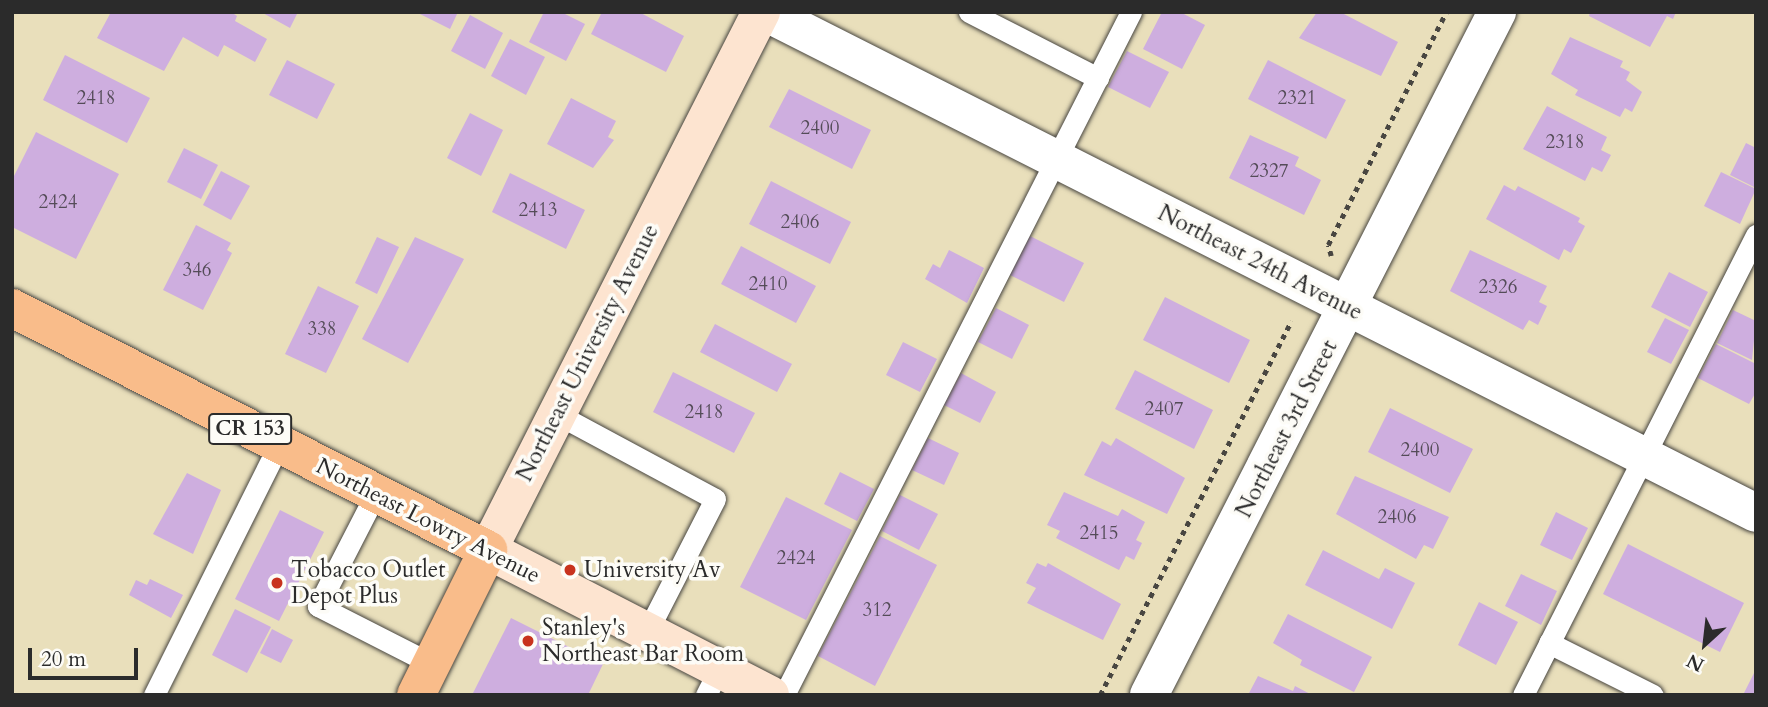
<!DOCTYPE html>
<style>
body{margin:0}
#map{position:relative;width:1768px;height:707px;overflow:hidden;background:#e9dfbb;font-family:Cardo,serif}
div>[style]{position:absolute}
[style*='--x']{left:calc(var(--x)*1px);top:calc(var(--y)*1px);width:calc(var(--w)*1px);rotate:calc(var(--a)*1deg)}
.building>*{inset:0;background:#ceaedf}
.path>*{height:4.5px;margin-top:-2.25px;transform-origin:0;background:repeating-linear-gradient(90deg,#484641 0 5px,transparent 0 10px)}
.roads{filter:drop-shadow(0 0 2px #484641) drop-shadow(0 0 2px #484641)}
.service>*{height:21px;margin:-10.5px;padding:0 10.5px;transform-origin:10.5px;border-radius:10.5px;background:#fff}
.minor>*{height:38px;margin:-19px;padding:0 19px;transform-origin:19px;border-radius:19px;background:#fff}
.secondary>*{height:38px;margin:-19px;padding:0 19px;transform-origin:19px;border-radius:19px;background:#fde4d0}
.primary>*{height:38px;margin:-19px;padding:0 19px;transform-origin:19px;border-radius:19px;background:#f9bc8a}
.dots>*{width:19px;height:19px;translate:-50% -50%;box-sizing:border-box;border:4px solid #fdfcf7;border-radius:50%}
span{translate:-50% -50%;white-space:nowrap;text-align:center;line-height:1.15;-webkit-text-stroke:7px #fdfcf7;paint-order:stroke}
.number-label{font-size:19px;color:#544c58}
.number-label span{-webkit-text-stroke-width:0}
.shield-label span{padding:2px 5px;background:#fdfcf7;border:2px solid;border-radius:5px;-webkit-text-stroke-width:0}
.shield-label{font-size:21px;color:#2b2b2b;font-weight:700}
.street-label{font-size:23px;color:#2b2b2b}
.poi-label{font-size:23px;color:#2b2b2b}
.left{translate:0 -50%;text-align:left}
.frame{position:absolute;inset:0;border:14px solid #2b2b2b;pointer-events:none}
.north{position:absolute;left:1670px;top:609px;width:70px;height:70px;-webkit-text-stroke:5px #fdfcf7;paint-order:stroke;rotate:207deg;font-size:19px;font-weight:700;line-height:28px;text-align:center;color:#2b2b2b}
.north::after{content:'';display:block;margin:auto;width:24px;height:32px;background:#2b2b2b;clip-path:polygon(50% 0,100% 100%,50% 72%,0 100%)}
.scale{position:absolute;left:28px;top:648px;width:110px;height:32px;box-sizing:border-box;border:4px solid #2b2b2b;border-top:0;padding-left:9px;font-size:21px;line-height:24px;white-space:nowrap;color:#2b2b2b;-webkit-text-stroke:5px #fdfcf7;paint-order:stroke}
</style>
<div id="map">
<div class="building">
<div style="clip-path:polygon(111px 12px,231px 12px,237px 16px,235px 21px,267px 39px,255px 62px,224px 45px,218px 57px,183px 37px,164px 71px,97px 38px)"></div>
<div style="clip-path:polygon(261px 12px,298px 12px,290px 28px)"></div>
<div style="clip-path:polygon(416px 12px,458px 12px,450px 29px)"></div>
<div style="clip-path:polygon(544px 12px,561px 12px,585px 24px,566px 61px,529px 42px)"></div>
<div style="clip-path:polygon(602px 12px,639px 12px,684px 36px,666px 72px,591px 34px)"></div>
<div style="clip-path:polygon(1162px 12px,1180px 12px,1205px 25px,1182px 69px,1143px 49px)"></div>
<div style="clip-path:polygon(1317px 12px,1340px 12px,1398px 42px,1381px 76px,1299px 38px)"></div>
<div style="clip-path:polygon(1590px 12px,1676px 12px,1673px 19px,1667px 16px,1650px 47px,1589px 16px)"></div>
<div style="clip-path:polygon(470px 15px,503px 33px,485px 69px,451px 51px)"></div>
<div style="clip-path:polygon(1570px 37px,1623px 61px,1620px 67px,1630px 72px,1626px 80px,1642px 92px,1632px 112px,1625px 108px,1620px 117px,1575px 95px,1578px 90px,1551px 74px)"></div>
<div style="clip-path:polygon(510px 39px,545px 57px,526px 95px,491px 76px)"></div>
<div style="clip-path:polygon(1127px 51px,1169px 72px,1150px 108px,1108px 87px)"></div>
<div style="clip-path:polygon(65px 55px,150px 98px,127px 143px,43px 100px)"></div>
<div style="clip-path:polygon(287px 60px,335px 84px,317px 119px,269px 95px)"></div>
<div style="clip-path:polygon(1268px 60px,1346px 100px,1326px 139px,1248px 99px)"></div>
<div style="clip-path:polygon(789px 89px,871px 130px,852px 169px,769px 127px)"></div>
<div style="clip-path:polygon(571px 98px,616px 121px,608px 137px,614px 140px,593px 168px,547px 144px)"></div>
<div style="clip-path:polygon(1547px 106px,1607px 137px,1601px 150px,1611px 155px,1602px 172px,1592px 167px,1585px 181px,1523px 149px)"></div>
<div style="clip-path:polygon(470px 113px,503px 130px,481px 176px,447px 158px)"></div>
<div style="clip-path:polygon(36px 132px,119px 174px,76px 259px,12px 227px,12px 180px)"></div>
<div style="clip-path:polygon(1250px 135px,1299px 157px,1295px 166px,1321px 180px,1304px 215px,1229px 178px)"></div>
<div style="clip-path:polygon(1746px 143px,1756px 148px,1756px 188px,1730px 175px)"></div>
<div style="clip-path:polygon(184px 148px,218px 165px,201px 199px,167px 182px)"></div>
<div style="clip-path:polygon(221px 171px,250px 186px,231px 220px,203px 205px)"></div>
<div style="clip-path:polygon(1721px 172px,1756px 189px,1740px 224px,1704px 206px)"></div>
<div style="clip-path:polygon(510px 173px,585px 210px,566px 249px,492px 212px)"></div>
<div style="clip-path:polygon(771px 181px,851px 222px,830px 264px,749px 224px)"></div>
<div style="clip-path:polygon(1504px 185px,1515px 191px,1518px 186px,1580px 218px,1578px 222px,1585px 226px,1571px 253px,1564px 249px,1559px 260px,1486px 219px)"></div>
<div style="clip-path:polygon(196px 225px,231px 243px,227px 250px,232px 253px,203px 310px,163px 290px)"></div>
<div style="clip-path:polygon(1030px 236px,1084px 263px,1064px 302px,1010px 275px)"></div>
<div style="clip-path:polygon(377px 237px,399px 247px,377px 294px,355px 283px)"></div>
<div style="clip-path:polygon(415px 237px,464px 259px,408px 363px,362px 339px)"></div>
<div style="clip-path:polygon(741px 246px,816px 286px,796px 323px,721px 284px)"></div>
<div style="clip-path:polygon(949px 250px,984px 268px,967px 303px,925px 279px,933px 264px,940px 268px)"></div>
<div style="clip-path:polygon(1470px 250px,1547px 286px,1539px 302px,1547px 306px,1538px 325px,1529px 320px,1523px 330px,1450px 291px)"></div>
<div style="clip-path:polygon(1669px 272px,1708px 292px,1690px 327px,1651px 307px)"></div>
<div style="clip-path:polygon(318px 286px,359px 306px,326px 373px,285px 354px)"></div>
<div style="clip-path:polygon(1165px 297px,1250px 340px,1229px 383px,1143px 340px)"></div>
<div style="clip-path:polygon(996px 308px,1029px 325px,1012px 359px,978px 342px)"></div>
<div style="clip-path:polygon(1733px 310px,1756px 321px,1752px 360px,1717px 343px)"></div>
<div style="clip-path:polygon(1665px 318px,1689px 330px,1671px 364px,1647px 352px)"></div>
<div style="clip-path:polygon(715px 324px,792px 364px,777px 392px,700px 352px)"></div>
<div style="clip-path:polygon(903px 342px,937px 359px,920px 392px,886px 375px)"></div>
<div style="clip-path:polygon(1716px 344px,1756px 364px,1756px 392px,1749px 404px,1698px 378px)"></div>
<div style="clip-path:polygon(1135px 370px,1213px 410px,1194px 449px,1115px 409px)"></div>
<div style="clip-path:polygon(673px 372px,755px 413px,734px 453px,653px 412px)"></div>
<div style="clip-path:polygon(961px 373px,996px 392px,980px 423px,944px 405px)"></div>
<div style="clip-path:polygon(1390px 408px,1473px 449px,1450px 493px,1368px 452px)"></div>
<div style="clip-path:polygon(928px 438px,959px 453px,944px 485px,912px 470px)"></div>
<div style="clip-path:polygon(1116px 438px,1185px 478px,1167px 514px,1084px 475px,1102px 441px,1111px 446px)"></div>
<div style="clip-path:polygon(840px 472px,874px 489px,857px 521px,824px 504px)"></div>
<div style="clip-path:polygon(187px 473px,221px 490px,193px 554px,153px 534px)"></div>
<div style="clip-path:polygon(1355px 476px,1449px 517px,1433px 549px,1424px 545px,1416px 559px,1336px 514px)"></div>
<div style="clip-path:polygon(1064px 492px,1118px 516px,1122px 509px,1145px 522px,1136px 540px,1142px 543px,1134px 560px,1126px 556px,1119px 570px,1056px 538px,1060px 531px,1047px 525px)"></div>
<div style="clip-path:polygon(900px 495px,938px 514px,919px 550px,882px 531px)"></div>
<div style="clip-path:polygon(786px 497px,852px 530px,806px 620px,740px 587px)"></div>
<div style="clip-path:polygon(280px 510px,324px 532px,279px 621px,235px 599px)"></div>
<div style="clip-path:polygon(1556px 512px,1588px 528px,1572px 560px,1540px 545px)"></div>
<div style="clip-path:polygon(880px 536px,937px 565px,875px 686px,818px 656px)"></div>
<div style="clip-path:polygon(1628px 544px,1744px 603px,1720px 652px,1603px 594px)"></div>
<div style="clip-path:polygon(1323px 550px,1379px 579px,1385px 568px,1415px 583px,1392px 629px,1305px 585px)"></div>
<div style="clip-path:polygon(1037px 563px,1046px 567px,1048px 563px,1121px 604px,1103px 640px,1027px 603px,1036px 588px,1026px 583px)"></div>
<div style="clip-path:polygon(1521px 574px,1557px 591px,1541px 625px,1505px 606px)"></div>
<div style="clip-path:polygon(150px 579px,183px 595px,171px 618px,129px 595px,136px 580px,147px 585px)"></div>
<div style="clip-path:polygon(1479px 602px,1518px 622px,1496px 665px,1458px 645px)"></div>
<div style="clip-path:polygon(235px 609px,271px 627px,247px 673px,212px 655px)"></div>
<div style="clip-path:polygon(1288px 614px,1372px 657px,1354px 692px,1300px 665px,1302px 660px,1273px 643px)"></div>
<div style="clip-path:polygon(511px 618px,603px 664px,588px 695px,472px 695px)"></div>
<div style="clip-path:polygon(272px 629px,293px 640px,281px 663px,260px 653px)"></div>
<div style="clip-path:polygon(1756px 669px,1756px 695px,1743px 695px)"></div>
<div style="clip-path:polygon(1258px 676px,1293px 691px,1295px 686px,1312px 695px,1248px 695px)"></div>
</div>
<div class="path">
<div style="--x:1331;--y:256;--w:11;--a:-105"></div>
<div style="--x:1328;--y:245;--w:261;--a:-63.1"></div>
<div style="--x:1100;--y:695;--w:420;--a:-62.9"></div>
</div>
<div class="roads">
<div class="service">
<div style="--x:969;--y:12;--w:145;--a:27.1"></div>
<div style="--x:557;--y:414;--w:179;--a:28.3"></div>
<div style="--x:715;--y:499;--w:149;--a:117.1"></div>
<div style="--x:376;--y:493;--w:127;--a:117.2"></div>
<div style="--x:318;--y:606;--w:128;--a:27"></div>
<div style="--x:1549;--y:643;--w:116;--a:26.6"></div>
<div style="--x:154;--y:695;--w:280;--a:-63.5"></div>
<div style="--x:706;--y:695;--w:29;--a:-63"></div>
<div style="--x:784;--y:695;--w:766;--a:-63.07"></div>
<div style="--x:1523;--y:695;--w:516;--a:-63.14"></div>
</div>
<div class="minor">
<div style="--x:765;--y:12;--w:1110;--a:26.82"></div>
<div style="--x:1149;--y:695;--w:767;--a:-63"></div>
</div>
<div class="secondary">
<div style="--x:761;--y:12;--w:603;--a:116.9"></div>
<div style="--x:488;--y:550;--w:317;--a:27.2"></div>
</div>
<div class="primary">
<div style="--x:12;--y:308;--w:534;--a:26.95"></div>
<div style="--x:488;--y:550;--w:162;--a:116.4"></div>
</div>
</div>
<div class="dots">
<div style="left:570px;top:570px;background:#c8321e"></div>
<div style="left:277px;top:583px;background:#c8321e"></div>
<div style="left:528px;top:641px;background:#c8321e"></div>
</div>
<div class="number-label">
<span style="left:96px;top:99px">2418</span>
<span style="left:1297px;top:99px">2321</span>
<span style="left:820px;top:129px">2400</span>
<span style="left:1565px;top:143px">2318</span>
<span style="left:1269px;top:172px">2327</span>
<span style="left:58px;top:203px">2424</span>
<span style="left:538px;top:211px">2413</span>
<span style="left:800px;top:223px">2406</span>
<span style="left:197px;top:271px">346</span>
<span style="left:768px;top:285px">2410</span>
<span style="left:1498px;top:288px">2326</span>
<span style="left:322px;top:330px">338</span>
<span style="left:1164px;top:410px">2407</span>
<span style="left:704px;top:413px">2418</span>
<span style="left:1420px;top:451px">2400</span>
<span style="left:1397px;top:518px">2406</span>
<span style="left:1099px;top:534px">2415</span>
<span style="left:796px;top:559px">2424</span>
<span style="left:877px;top:611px">312</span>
</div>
<div class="shield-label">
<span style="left:250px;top:429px">CR 153</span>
</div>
<div class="street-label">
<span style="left:1260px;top:263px;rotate:27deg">Northeast 24th Avenue</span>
<span style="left:588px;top:353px;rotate:-63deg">Northeast University Avenue</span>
<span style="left:1287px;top:429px;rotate:-63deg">Northeast 3rd Street</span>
<span style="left:428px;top:521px;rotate:27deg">Northeast Lowry Avenue</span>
</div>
<div class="poi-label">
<span class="left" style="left:291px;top:583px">Tobacco Outlet<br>Depot Plus</span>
<span class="left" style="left:584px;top:570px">University Av</span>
<span class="left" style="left:542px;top:641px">Stanley's<br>Northeast Bar Room</span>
</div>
<div class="frame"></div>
<div class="north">N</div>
<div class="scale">20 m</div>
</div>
